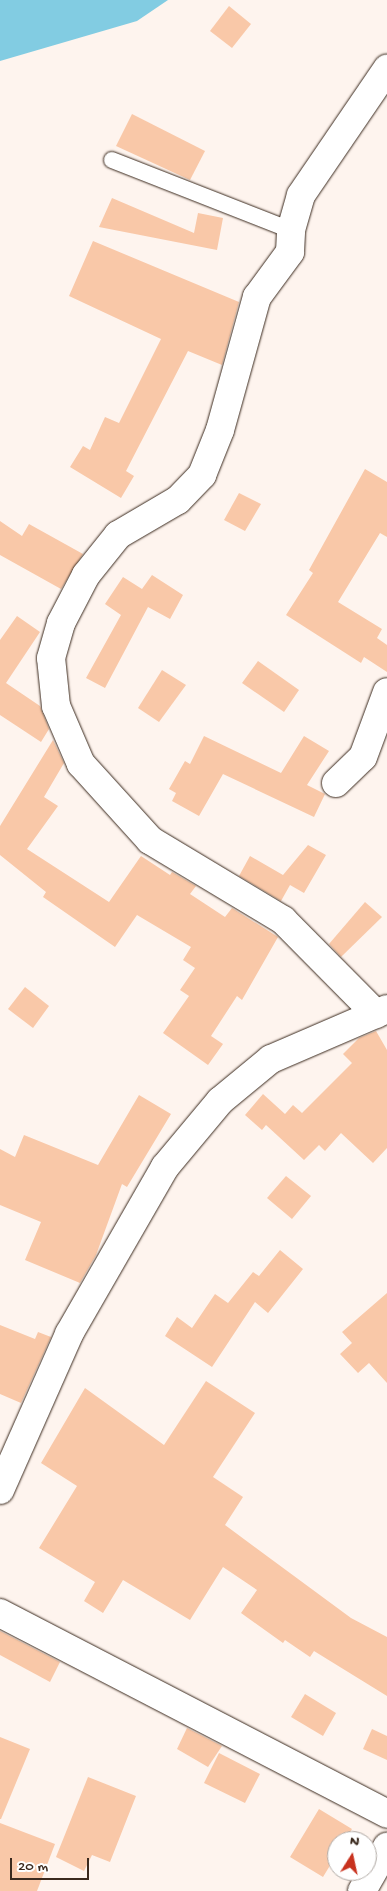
<!DOCTYPE html>
<style>
body{margin:0}
#map{position:relative;width:387px;height:1891px;overflow:hidden;background:#fef4ee;font-family:"Gochi Hand",sans-serif}
div>[style]{position:absolute}
[style*='--x']{left:calc(var(--x)*1px);top:calc(var(--y)*1px);width:calc(var(--w)*1px);rotate:calc(var(--a)*1deg)}
.water>*{inset:0;background:#82cce2}
.building>*{inset:0;background:#f9c8a8}
.roads{filter:drop-shadow(0 0 1px #3b2a1e) drop-shadow(0 0 1px #3b2a1e)}
.lane>*{height:16px;margin:-8px;padding:0 8px;transform-origin:8px;border-radius:8px;background:#fff}
.street>*{height:28px;margin:-14px;padding:0 14px;transform-origin:14px;border-radius:14px;background:#fff}
span{translate:-50% -50%;white-space:nowrap;text-align:center;line-height:1.15;-webkit-text-stroke:4px #fff;paint-order:stroke}
.north{position:absolute;left:327px;top:1831px;width:50px;height:50px;box-sizing:border-box;background:#fff;border:1px solid #b1aaa5;border-radius:50%;rotate:10deg;font-size:14px;font-weight:700;line-height:20px;text-align:center;color:#3b2a1e}
.north::after{content:'';display:block;margin:auto;width:18px;height:22px;background:#c8321e;clip-path:polygon(50% 0,100% 100%,50% 72%,0 100%)}
.scale{position:absolute;left:10px;top:1858px;width:79px;height:22px;box-sizing:border-box;border:2px solid #3b2a1e;border-top:0;padding-left:6px;font-size:15px;line-height:18px;white-space:nowrap;color:#3b2a1e;-webkit-text-stroke:4px #fff;paint-order:stroke}
</style>
<div id="map">
<div class="water">
<div style="clip-path:polygon(0 0,168px 0,137px 21px,0 61px)"></div>
</div>
<div class="building">
<div style="clip-path:polygon(229px 6px,251px 24px,232px 48px,210px 31px)"></div>
<div style="clip-path:polygon(132px 114px,205px 151px,190px 180px,116px 146px)"></div>
<div style="clip-path:polygon(112px 198px,194px 233px,198px 213px,223px 218px,217px 250px,99px 227px)"></div>
<div style="clip-path:polygon(93px 241px,239px 302px,222px 365px,188px 351px,126px 471px,134px 476px,121px 498px,70px 467px,83px 446px,90px 450px,105px 417px,119px 423px,161px 339px,69px 296px)"></div>
<div style="clip-path:polygon(365px 469px,387px 482px,387px 537px,380px 533px,338px 602px,382px 629px,377px 638px,387px 645px,387px 672px,364px 657px,361px 663px,286px 615px,313px 573px,309px 570px)"></div>
<div style="clip-path:polygon(239px 493px,261px 504px,245px 531px,224px 520px)"></div>
<div style="clip-path:polygon(0 521px,22px 536px,29px 524px,83px 554px,61px 589px,0 555px)"></div>
<div style="clip-path:polygon(152px 575px,183px 595px,170px 619px,148px 607px,105px 688px,86px 678px,121px 615px,105px 604px,123px 577px,142px 589px)"></div>
<div style="clip-path:polygon(17px 616px,40px 632px,6px 683px,40px 706px,49px 729px,41px 742px,0 715px,0 640px)"></div>
<div style="clip-path:polygon(258px 661px,299px 690px,284px 712px,242px 683px)"></div>
<div style="clip-path:polygon(162px 670px,186px 685px,159px 722px,138px 708px)"></div>
<div style="clip-path:polygon(204px 736px,281px 773px,304px 736px,329px 751px,307px 785px,325px 794px,314px 817px,223px 774px,199px 816px,172px 801px,176px 793px,169px 789px,185px 761px,190px 764px)"></div>
<div style="clip-path:polygon(53px 740px,64px 763px,44px 797px,58px 806px,27px 849px,109px 902px,141px 856px,170px 875px,172px 872px,196px 886px,190px 894px,225px 917px,232px 908px,278px 937px,242px 1000px,237px 996px,211px 1036px,223px 1044px,208px 1065px,163px 1033px,189px 996px,180px 990px,195px 968px,183px 960px,191px 947px,137px 915px,115px 947px,43px 897px,46px 892px,0 855px,0 826px)"></div>
<div style="clip-path:polygon(308px 845px,326px 855px,304px 893px,290px 885px,281px 901px,239px 876px,250px 856px,283px 875px)"></div>
<div style="clip-path:polygon(365px 902px,382px 917px,341px 957px,329px 944px)"></div>
<div style="clip-path:polygon(25px 987px,49px 1006px,33px 1028px,8px 1009px)"></div>
<div style="clip-path:polygon(376px 1031px,387px 1050px,387px 1148px,373px 1163px,341px 1133px,325px 1151px,319px 1145px,304px 1160px,266px 1125px,262px 1130px,245px 1115px,263px 1094px,285px 1114px,293px 1105px,302px 1113px,352px 1063px,343px 1054px,359px 1038px)"></div>
<div style="clip-path:polygon(139px 1095px,171px 1114px,127px 1187px,122px 1184px,96px 1255px,80px 1283px,25px 1260px,41px 1222px,0 1205px,0 1149px,15px 1157px,24px 1135px,98px 1165px)"></div>
<div style="clip-path:polygon(286px 1176px,311px 1196px,292px 1219px,267px 1198px)"></div>
<div style="clip-path:polygon(280px 1250px,303px 1269px,268px 1313px,255px 1302px,212px 1367px,165px 1336px,177px 1317px,192px 1328px,215px 1294px,228px 1303px,253px 1272px,259px 1276px)"></div>
<div style="clip-path:polygon(387px 1293px,387px 1383px,369px 1363px,358px 1373px,340px 1354px,352px 1343px,342px 1332px)"></div>
<div style="clip-path:polygon(0 1325px,35px 1339px,38px 1332px,51px 1337px,21px 1403px,0 1394px)"></div>
<div style="clip-path:polygon(206px 1381px,255px 1413px,213px 1477px,243px 1497px,225px 1525px,351px 1618px,387px 1637px,387px 1696px,314px 1651px,310px 1657px,285px 1640px,283px 1643px,241px 1613px,257px 1590px,223px 1567px,190px 1620px,123px 1580px,103px 1613px,84px 1601px,95px 1582px,39px 1548px,77px 1486px,41px 1463px,85px 1388px,164px 1445px)"></div>
<div style="clip-path:polygon(0 1631px,60px 1662px,50px 1682px,0 1655px)"></div>
<div style="clip-path:polygon(305px 1694px,336px 1713px,323px 1736px,291px 1717px)"></div>
<div style="clip-path:polygon(187px 1728px,222px 1746px,208px 1767px,177px 1749px)"></div>
<div style="clip-path:polygon(372px 1729px,387px 1736px,387px 1760px,363px 1749px)"></div>
<div style="clip-path:polygon(0 1737px,30px 1749px,1px 1819px,0 1819px)"></div>
<div style="clip-path:polygon(219px 1753px,260px 1774px,245px 1803px,204px 1783px)"></div>
<div style="clip-path:polygon(88px 1777px,136px 1796px,110px 1862px,92px 1855px,84px 1871px,56px 1857px)"></div>
<div style="clip-path:polygon(319px 1809px,352px 1829px,345px 1841px,337px 1841px,337px 1854px,323px 1877px,290px 1857px)"></div>
<div style="clip-path:polygon(0 1823px,55px 1844px,37px 1891px,0 1891px)"></div>
</div>
<div class="roads">
<div class="lane">
<div style="--x:112;--y:160;--w:192;--a:21.4"></div>
</div>
<div class="street">
<div style="--x:336;--y:783;--w:37;--a:-44"></div>
<div style="--x:363;--y:757;--w:69;--a:-69.7"></div>
<div style="--x:376;--y:1014;--w:132;--a:-134.7"></div>
<div style="--x:283;--y:920;--w:155;--a:-149"></div>
<div style="--x:150;--y:840;--w:103;--a:-132.2"></div>
<div style="--x:81;--y:764;--w:63;--a:-113.3"></div>
<div style="--x:56;--y:706;--w:48;--a:-95.9"></div>
<div style="--x:51;--y:658;--w:36;--a:-74"></div>
<div style="--x:61;--y:623;--w:54;--a:-62.5"></div>
<div style="--x:86;--y:575;--w:51;--a:-51.3"></div>
<div style="--x:118;--y:535;--w:69;--a:-30.3"></div>
<div style="--x:178;--y:500;--w:35;--a:-46"></div>
<div style="--x:202;--y:475;--w:48;--a:-68.2"></div>
<div style="--x:220;--y:430;--w:138;--a:-74.5"></div>
<div style="--x:257;--y:297;--w:56;--a:-53.7"></div>
<div style="--x:290;--y:252;--w:22;--a:-87"></div>
<div style="--x:291;--y:230;--w:36;--a:-74"></div>
<div style="--x:301;--y:195;--w:153;--a:-55.7"></div>
<div style="--x:0;--y:1490;--w:171;--a:-66.1"></div>
<div style="--x:69;--y:1334;--w:193;--a:-60.1"></div>
<div style="--x:165;--y:1167;--w:86;--a:-50.2"></div>
<div style="--x:220;--y:1101;--w:66;--a:-39.5"></div>
<div style="--x:271;--y:1059;--w:126;--a:-23.3"></div>
<div style="--x:0;--y:1613;--w:436;--a:27.4"></div>
<div style="--x:362;--y:1891;--w:51;--a:-60.4"></div>
</div>
</div>
<div class="north">N</div>
<div class="scale">20 m</div>
</div>
